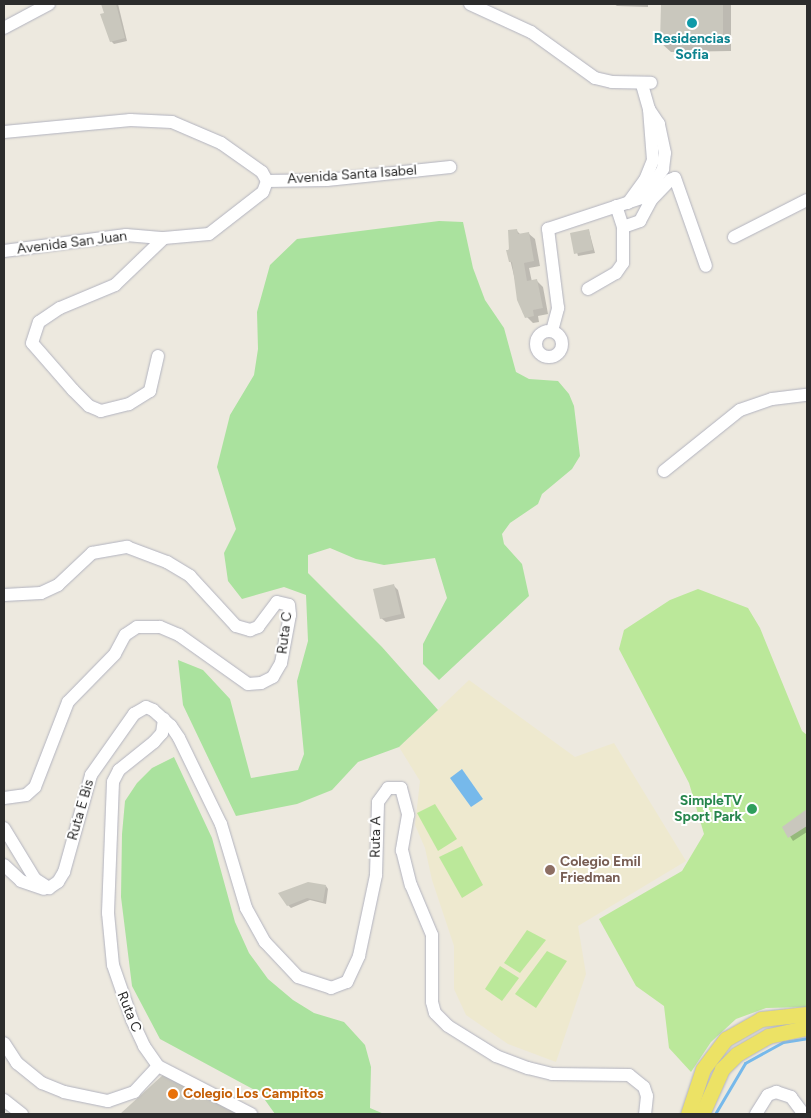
<!DOCTYPE html>
<style>
body{margin:0}
#map{position:relative;width:811px;height:1118px;overflow:hidden;background:#ede9df;font-family:Figtree,sans-serif}
div>[style]{position:absolute}
[style*='--x']{left:calc(var(--x)*1px);top:calc(var(--y)*1px);width:calc(var(--w)*1px);rotate:calc(var(--a)*1deg)}
.education>*{inset:0;background:#eee9cf}
.green>*{inset:0;background:#aae29e}
.pitch>*{inset:0;background:#bbe89a}
.water>*{inset:0;background:#76b9eb}
.shadow>*{inset:0;background:#0003}
.stream>*{height:3px;margin:-1.5px;padding:0 1.5px;transform-origin:1.5px;border-radius:1.5px;background:#76b9eb}
.building>*{inset:0;background:#c9c7bd}
.roads{filter:drop-shadow(0 0 1px #b2b3bf) drop-shadow(0 0 1px #b2b3bf)}
.minor>*{height:12px;margin:-6px;padding:0 6px;transform-origin:6px;border-radius:6px;background:#fff}
.minor>.ring{margin:-6px;padding:0;box-sizing:content-box;background:none;border:12px solid #fff;border-radius:50%}
.major>*{height:15px;margin:-7.5px;padding:0 7.5px;transform-origin:7.5px;border-radius:7.5px;background:#ece265}
.dots>*{width:14px;height:14px;translate:-50% -50%;box-sizing:border-box;border:2px solid #fff;border-radius:50%}
span{translate:-50% -50%;white-space:nowrap;text-align:center;line-height:1.15;-webkit-text-stroke:4px #fff;paint-order:stroke}
.culture-label{font-size:14px;color:#0d838f;font-weight:700}
.street-label{font-size:14px;color:#2c2c2c}
.leisure-label{font-size:14px;color:#27864d;font-weight:700}
.right{translate:-100% -50%;text-align:right}
.education-label{font-size:14px;color:#785e54;font-weight:700}
.left{translate:0 -50%;text-align:left}
.food-label{font-size:14px;color:#c56008;font-weight:700}
.frame{position:absolute;inset:0;border:5px solid #2c2c2c;pointer-events:none}
</style>
<div id="map">
<div class="education">
<div style="clip-path:polygon(469px 680px,575px 757px,614px 743px,686px 861px,578px 926px,586px 974px,556px 1062px,508px 1044px,466px 1015px,454px 989px,454px 946px,432px 880px,425px 848px,415px 825px,420px 781px,399px 747px)"></div>
</div>
<div class="green">
<div style="clip-path:polygon(439px 221px,463px 222px,473px 268px,485px 300px,504px 328px,516px 372px,529px 379px,558px 381px,569px 394px,574px 406px,580px 456px,572px 469px,542px 494px,538px 504px,510px 523px,502px 534px,504px 544px,522px 564px,529px 596px,439px 680px,423px 664px,423px 644px,447px 598px,435px 558px,384px 565px,356px 559px,330px 548px,308px 555px,308px 573px,382px 647px,438px 710px,399px 747px,358px 762px,332px 790px,297px 804px,236px 816px,183px 705px,178px 660px,203px 670px,230px 699px,251px 778px,298px 770px,304px 754px,297px 681px,308px 641px,306px 595px,284px 587px,242px 599px,228px 581px,224px 553px,236px 529px,217px 467px,230px 415px,254px 375px,258px 349px,257px 312px,270px 265px,297px 239px)"></div>
<div style="clip-path:polygon(174px 757px,212px 838px,235px 922px,249px 953px,268px 979px,293px 1000px,314px 1013px,344px 1022px,365px 1045px,371px 1067px,370px 1108px,384px 1114px,275px 1114px,260px 1093px,160px 1039px,132px 986px,121px 897px,122px 834px,125px 801px,137px 783px,152px 768px)"></div>
</div>
<div class="pitch">
<div style="clip-path:polygon(698px 589px,748px 608px,760px 628px,802px 731px,807px 735px,807px 1007px,766px 1008px,736px 1019px,711px 1042px,691px 1072px,669px 1048px,664px 1006px,636px 986px,599px 919px,682px 871px,704px 834px,689px 783px,619px 649px,624px 630px,670px 600px)"></div>
<div style="clip-path:polygon(435px 804px,457px 839px,438px 851px,417px 813px)"></div>
<div style="clip-path:polygon(462px 846px,483px 885px,462px 898px,439px 857px)"></div>
<div style="clip-path:polygon(527px 930px,546px 940px,520px 973px,504px 963px)"></div>
<div style="clip-path:polygon(547px 951px,567px 961px,536px 1008px,515px 994px)"></div>
<div style="clip-path:polygon(500px 966px,519px 978px,502px 1001px,485px 989px)"></div>
</div>
<div class="water">
<div style="clip-path:polygon(462px 769px,483px 799px,471px 807px,450px 778px)"></div>
</div>
<div class="shadow">
<div style="clip-path:polygon(103px 4px,118px 4px,127px 41px,114px 44px,111px 41px)"></div>
<div style="clip-path:polygon(614px 4px,648px 4px,648px 7px,617px 6px)"></div>
<div style="clip-path:polygon(663px 4px,731px 4px,731px 51px,671px 52px,661px 43px)"></div>
<div style="clip-path:polygon(516px 230px,521px 235px,528px 233px,535px 239px,540px 266px,529px 268px,532px 282px,536px 280px,543px 287px,548px 314px,538px 316px,539px 322px,533px 323px,523px 313px,508px 251px)"></div>
<div style="clip-path:polygon(589px 231px,595px 253px,578px 256px,572px 234px)"></div>
<div style="clip-path:polygon(394px 586px,398px 590px,405px 618px,386px 622px,381px 618px)"></div>
<div style="clip-path:polygon(807px 810px,807px 832px,793px 841px,784px 827px)"></div>
<div style="clip-path:polygon(326px 886px,328px 889px,326px 904px,310px 900px,291px 908px,288px 905px)"></div>
<div style="clip-path:polygon(164px 1075px,240px 1114px,122px 1114px)"></div>
</div>
<div class="stream">
<div style="--x:715;--y:1114;--w:59;--a:-59.5"></div>
<div style="--x:745;--y:1063;--w:43;--a:-28.9"></div>
<div style="--x:783;--y:1042;--w:24;--a:-9"></div>
</div>
<div class="building">
<div style="clip-path:polygon(101px 4px,116px 4px,125px 38px,110px 42px,100px 14px,104px 13px)"></div>
<div style="clip-path:polygon(661px 4px,723px 4px,723px 43px,660px 43px)"></div>
<div style="clip-path:polygon(517px 229px,518px 234px,529px 232px,534px 261px,524px 263px,527px 281px,537px 279px,543px 308px,533px 310px,534px 316px,525px 318px,517px 300px,512px 262px,509px 262px,506px 250px,509px 250px,508px 230px)"></div>
<div style="clip-path:polygon(589px 229px,593px 250px,574px 254px,570px 233px)"></div>
<div style="clip-path:polygon(394px 584px,401px 614px,380px 619px,373px 589px)"></div>
<div style="clip-path:polygon(807px 809px,807px 826px,788px 838px,782px 827px)"></div>
<div style="clip-path:polygon(308px 882px,326px 885px,323px 902px,307px 898px,287px 906px,278px 893px)"></div>
<div style="clip-path:polygon(164px 1074px,242px 1114px,120px 1114px)"></div>
</div>
<div class="roads">
<div class="minor">
<div style="--x:470;--y:4;--w:67;--a:24.7"></div>
<div style="--x:531;--y:32;--w:79;--a:35.7"></div>
<div style="--x:595;--y:78;--w:17;--a:13"></div>
<div style="--x:612;--y:82;--w:39;--a:1"></div>
<div style="--x:4;--y:28;--w:51;--a:-28.1"></div>
<div style="--x:4;--y:132;--w:127;--a:-5.4"></div>
<div style="--x:130;--y:120;--w:42;--a:2.7"></div>
<div style="--x:172;--y:122;--w:53;--a:23.2"></div>
<div style="--x:221;--y:143;--w:50;--a:35.3"></div>
<div style="--x:262;--y:172;--w:10;--a:61"></div>
<div style="--x:267;--y:181;--w:60;--a:-1"></div>
<div style="--x:327;--y:180;--w:124;--a:-6"></div>
<div style="--x:628;--y:203;--w:29;--a:-54"></div>
<div style="--x:645;--y:180;--w:22;--a:-68"></div>
<div style="--x:653;--y:160;--w:51;--a:-94.5"></div>
<div style="--x:649;--y:109;--w:26;--a:-106"></div>
<div style="--x:623;--y:227;--w:18;--a:-19"></div>
<div style="--x:640;--y:221;--w:24;--a:-62"></div>
<div style="--x:651;--y:200;--w:28;--a:-46"></div>
<div style="--x:670;--y:180;--w:5;--a:-22"></div>
<div style="--x:675;--y:178;--w:93;--a:70.6"></div>
<div style="--x:734;--y:237;--w:82;--a:-26.9"></div>
<div style="--x:4;--y:251;--w:123;--a:-7.5"></div>
<div style="--x:126;--y:235;--w:38;--a:5"></div>
<div style="--x:164;--y:238;--w:45;--a:-5.1"></div>
<div style="--x:209;--y:234;--w:68;--a:-37.9"></div>
<div style="--x:263;--y:192;--w:12;--a:-70"></div>
<div style="--x:588;--y:289;--w:32;--a:-30"></div>
<div style="--x:616;--y:273;--w:12;--a:-55"></div>
<div style="--x:623;--y:263;--w:36;--a:-90"></div>
<div style="--x:623;--y:227;--w:22;--a:-108"></div>
<div class="ring" style="left:536px;top:331px;width:14px;height:14px"></div>
<div style="--x:552;--y:331;--w:24;--a:-75"></div>
<div style="--x:558;--y:308;--w:80;--a:-97.2"></div>
<div style="--x:548;--y:229;--w:99;--a:-18.3"></div>
<div style="--x:642;--y:198;--w:7;--a:-45"></div>
<div style="--x:647;--y:193;--w:29;--a:-56"></div>
<div style="--x:663;--y:169;--w:16;--a:-83"></div>
<div style="--x:665;--y:153;--w:30;--a:-102"></div>
<div style="--x:659;--y:124;--w:18;--a:-124"></div>
<div style="--x:158;--y:356;--w:36;--a:103"></div>
<div style="--x:150;--y:391;--w:25;--a:148"></div>
<div style="--x:129;--y:404;--w:29;--a:166"></div>
<div style="--x:101;--y:411;--w:13;--a:-157"></div>
<div style="--x:89;--y:406;--w:23;--a:-135"></div>
<div style="--x:73;--y:390;--w:62;--a:-131.1"></div>
<div style="--x:32;--y:343;--w:22;--a:-72"></div>
<div style="--x:39;--y:322;--w:25;--a:-34"></div>
<div style="--x:60;--y:308;--w:60;--a:-22.7"></div>
<div style="--x:115;--y:285;--w:68;--a:-43.8"></div>
<div style="--x:664;--y:471;--w:97;--a:-38.8"></div>
<div style="--x:740;--y:410;--w:34;--a:-19"></div>
<div style="--x:772;--y:399;--w:35;--a:-7"></div>
<div style="--x:4;--y:595;--w:37;--a:-3"></div>
<div style="--x:41;--y:593;--w:19;--a:-25"></div>
<div style="--x:58;--y:585;--w:47;--a:-43.3"></div>
<div style="--x:92;--y:553;--w:36;--a:-10"></div>
<div style="--x:127;--y:547;--w:43;--a:20.6"></div>
<div style="--x:167;--y:562;--w:27;--a:31"></div>
<div style="--x:190;--y:576;--w:68;--a:47.4"></div>
<div style="--x:236;--y:626;--w:15;--a:16"></div>
<div style="--x:250;--y:630;--w:9;--a:-21"></div>
<div style="--x:258;--y:627;--w:31;--a:-53"></div>
<div style="--x:277;--y:602;--w:12;--a:14"></div>
<div style="--x:289;--y:605;--w:10;--a:84"></div>
<div style="--x:290;--y:615;--w:49;--a:100.6"></div>
<div style="--x:281;--y:663;--w:16;--a:120"></div>
<div style="--x:273;--y:677;--w:13;--a:153"></div>
<div style="--x:261;--y:683;--w:13;--a:176"></div>
<div style="--x:248;--y:684;--w:85;--a:-144.6"></div>
<div style="--x:179;--y:635;--w:21;--a:-157"></div>
<div style="--x:160;--y:627;--w:23;--a:180"></div>
<div style="--x:137;--y:627;--w:14;--a:146"></div>
<div style="--x:125;--y:635;--w:21;--a:118"></div>
<div style="--x:115;--y:654;--w:67;--a:134.4"></div>
<div style="--x:68;--y:702;--w:91;--a:111.2"></div>
<div style="--x:35;--y:787;--w:12;--a:138"></div>
<div style="--x:26;--y:795;--w:22;--a:172"></div>
<div style="--x:164;--y:719;--w:14;--a:98"></div>
<div style="--x:162;--y:733;--w:12;--a:132"></div>
<div style="--x:154;--y:742;--w:45;--a:141.3"></div>
<div style="--x:119;--y:770;--w:13;--a:117"></div>
<div style="--x:113;--y:782;--w:131;--a:92.2"></div>
<div style="--x:108;--y:913;--w:52;--a:84.5"></div>
<div style="--x:113;--y:965;--w:58;--a:70.9"></div>
<div style="--x:132;--y:1020;--w:29;--a:65"></div>
<div style="--x:144;--y:1046;--w:24;--a:55"></div>
<div style="--x:158;--y:1066;--w:105;--a:27.3"></div>
<div style="--x:4;--y:828;--w:60;--a:58.7"></div>
<div style="--x:35;--y:879;--w:17;--a:33"></div>
<div style="--x:49;--y:888;--w:11;--a:-34"></div>
<div style="--x:58;--y:882;--w:12;--a:-59"></div>
<div style="--x:64;--y:872;--w:101;--a:-74.4"></div>
<div style="--x:91;--y:775;--w:75;--a:-54.8"></div>
<div style="--x:134;--y:714;--w:14;--a:-30"></div>
<div style="--x:146;--y:707;--w:8;--a:23"></div>
<div style="--x:153;--y:710;--w:24;--a:42"></div>
<div style="--x:171;--y:726;--w:14;--a:56"></div>
<div style="--x:179;--y:738;--w:96;--a:64"></div>
<div style="--x:221;--y:824;--w:88;--a:73.4"></div>
<div style="--x:246;--y:908;--w:39;--a:61"></div>
<div style="--x:265;--y:942;--w:48;--a:46.7"></div>
<div style="--x:298;--y:977;--w:35;--a:18"></div>
<div style="--x:331;--y:988;--w:17;--a:-21"></div>
<div style="--x:347;--y:982;--w:29;--a:-65"></div>
<div style="--x:359;--y:956;--w:83;--a:-78.1"></div>
<div style="--x:376;--y:875;--w:73;--a:-88.4"></div>
<div style="--x:378;--y:802;--w:17;--a:-54"></div>
<div style="--x:388;--y:788;--w:13;--a:0"></div>
<div style="--x:401;--y:788;--w:28;--a:75"></div>
<div style="--x:408;--y:815;--w:36;--a:100"></div>
<div style="--x:402;--y:850;--w:36;--a:76"></div>
<div style="--x:411;--y:885;--w:54;--a:67.2"></div>
<div style="--x:432;--y:935;--w:67;--a:90"></div>
<div style="--x:432;--y:1002;--w:11;--a:75"></div>
<div style="--x:435;--y:1013;--w:18;--a:45"></div>
<div style="--x:448;--y:1026;--w:57;--a:32"></div>
<div style="--x:496;--y:1056;--w:34;--a:21"></div>
<div style="--x:528;--y:1068;--w:25;--a:14"></div>
<div style="--x:552;--y:1074;--w:77;--a:0.7"></div>
<div style="--x:629;--y:1075;--w:19;--a:39"></div>
<div style="--x:644;--y:1087;--w:9;--a:72"></div>
<div style="--x:647;--y:1096;--w:18;--a:96"></div>
<div style="--x:4;--y:865;--w:23;--a:43"></div>
<div style="--x:21;--y:881;--w:24;--a:19"></div>
<div style="--x:4;--y:1043;--w:24;--a:57"></div>
<div style="--x:17;--y:1063;--w:32;--a:39"></div>
<div style="--x:42;--y:1083;--w:24;--a:22"></div>
<div style="--x:64;--y:1092;--w:45;--a:11.6"></div>
<div style="--x:108;--y:1101;--w:28;--a:-19"></div>
<div style="--x:134;--y:1092;--w:35;--a:-47"></div>
<div style="--x:4;--y:1100;--w:23;--a:38"></div>
<div style="--x:756;--y:1114;--w:22;--a:-58"></div>
<div style="--x:768;--y:1095;--w:9;--a:-21"></div>
<div style="--x:776;--y:1092;--w:16;--a:18"></div>
<div style="--x:791;--y:1097;--w:21;--a:53"></div>
</div>
<div class="major">
<div style="--x:688;--y:1114;--w:47;--a:-71.6"></div>
<div style="--x:703;--y:1069;--w:38;--a:-53"></div>
<div style="--x:726;--y:1039;--w:40;--a:-29.7"></div>
<div style="--x:761;--y:1019;--w:46;--a:-6.2"></div>
<div style="--x:702;--y:1114;--w:49;--a:-66"></div>
<div style="--x:722;--y:1069;--w:21;--a:-45"></div>
<div style="--x:737;--y:1054;--w:36;--a:-30"></div>
<div style="--x:768;--y:1036;--w:40;--a:-12"></div>
</div>
</div>
<div class="dots">
<div style="left:692px;top:23px;background:#0f9aa8"></div>
<div style="left:752px;top:809px;background:#2e9e5b"></div>
<div style="left:550px;top:870px;background:#8d6e63"></div>
<div style="left:173px;top:1094px;background:#e8710a"></div>
</div>
<div class="culture-label">
<span style="left:692px;top:47px">Residencias<br>Sofia</span>
</div>
<div class="street-label">
<span style="left:352px;top:175px;rotate:-4deg">Avenida Santa Isabel</span>
<span style="left:72px;top:243px;rotate:-7deg">Avenida San Juan</span>
<span style="left:285px;top:633px;rotate:-83deg">Ruta C</span>
<span style="left:81px;top:810px;rotate:-74deg">Ruta E Bis</span>
<span style="left:376px;top:837px;rotate:-89deg">Ruta A</span>
<span style="left:129px;top:1012px;rotate:68deg">Ruta C</span>
</div>
<div class="leisure-label">
<span class="right" style="left:742px;top:809px">SimpleTV<br>Sport Park</span>
</div>
<div class="education-label">
<span class="left" style="left:560px;top:870px">Colegio Emil<br>Friedman</span>
</div>
<div class="food-label">
<span class="left" style="left:183px;top:1094px">Colegio Los Campitos</span>
</div>
<div class="frame"></div>
</div>
